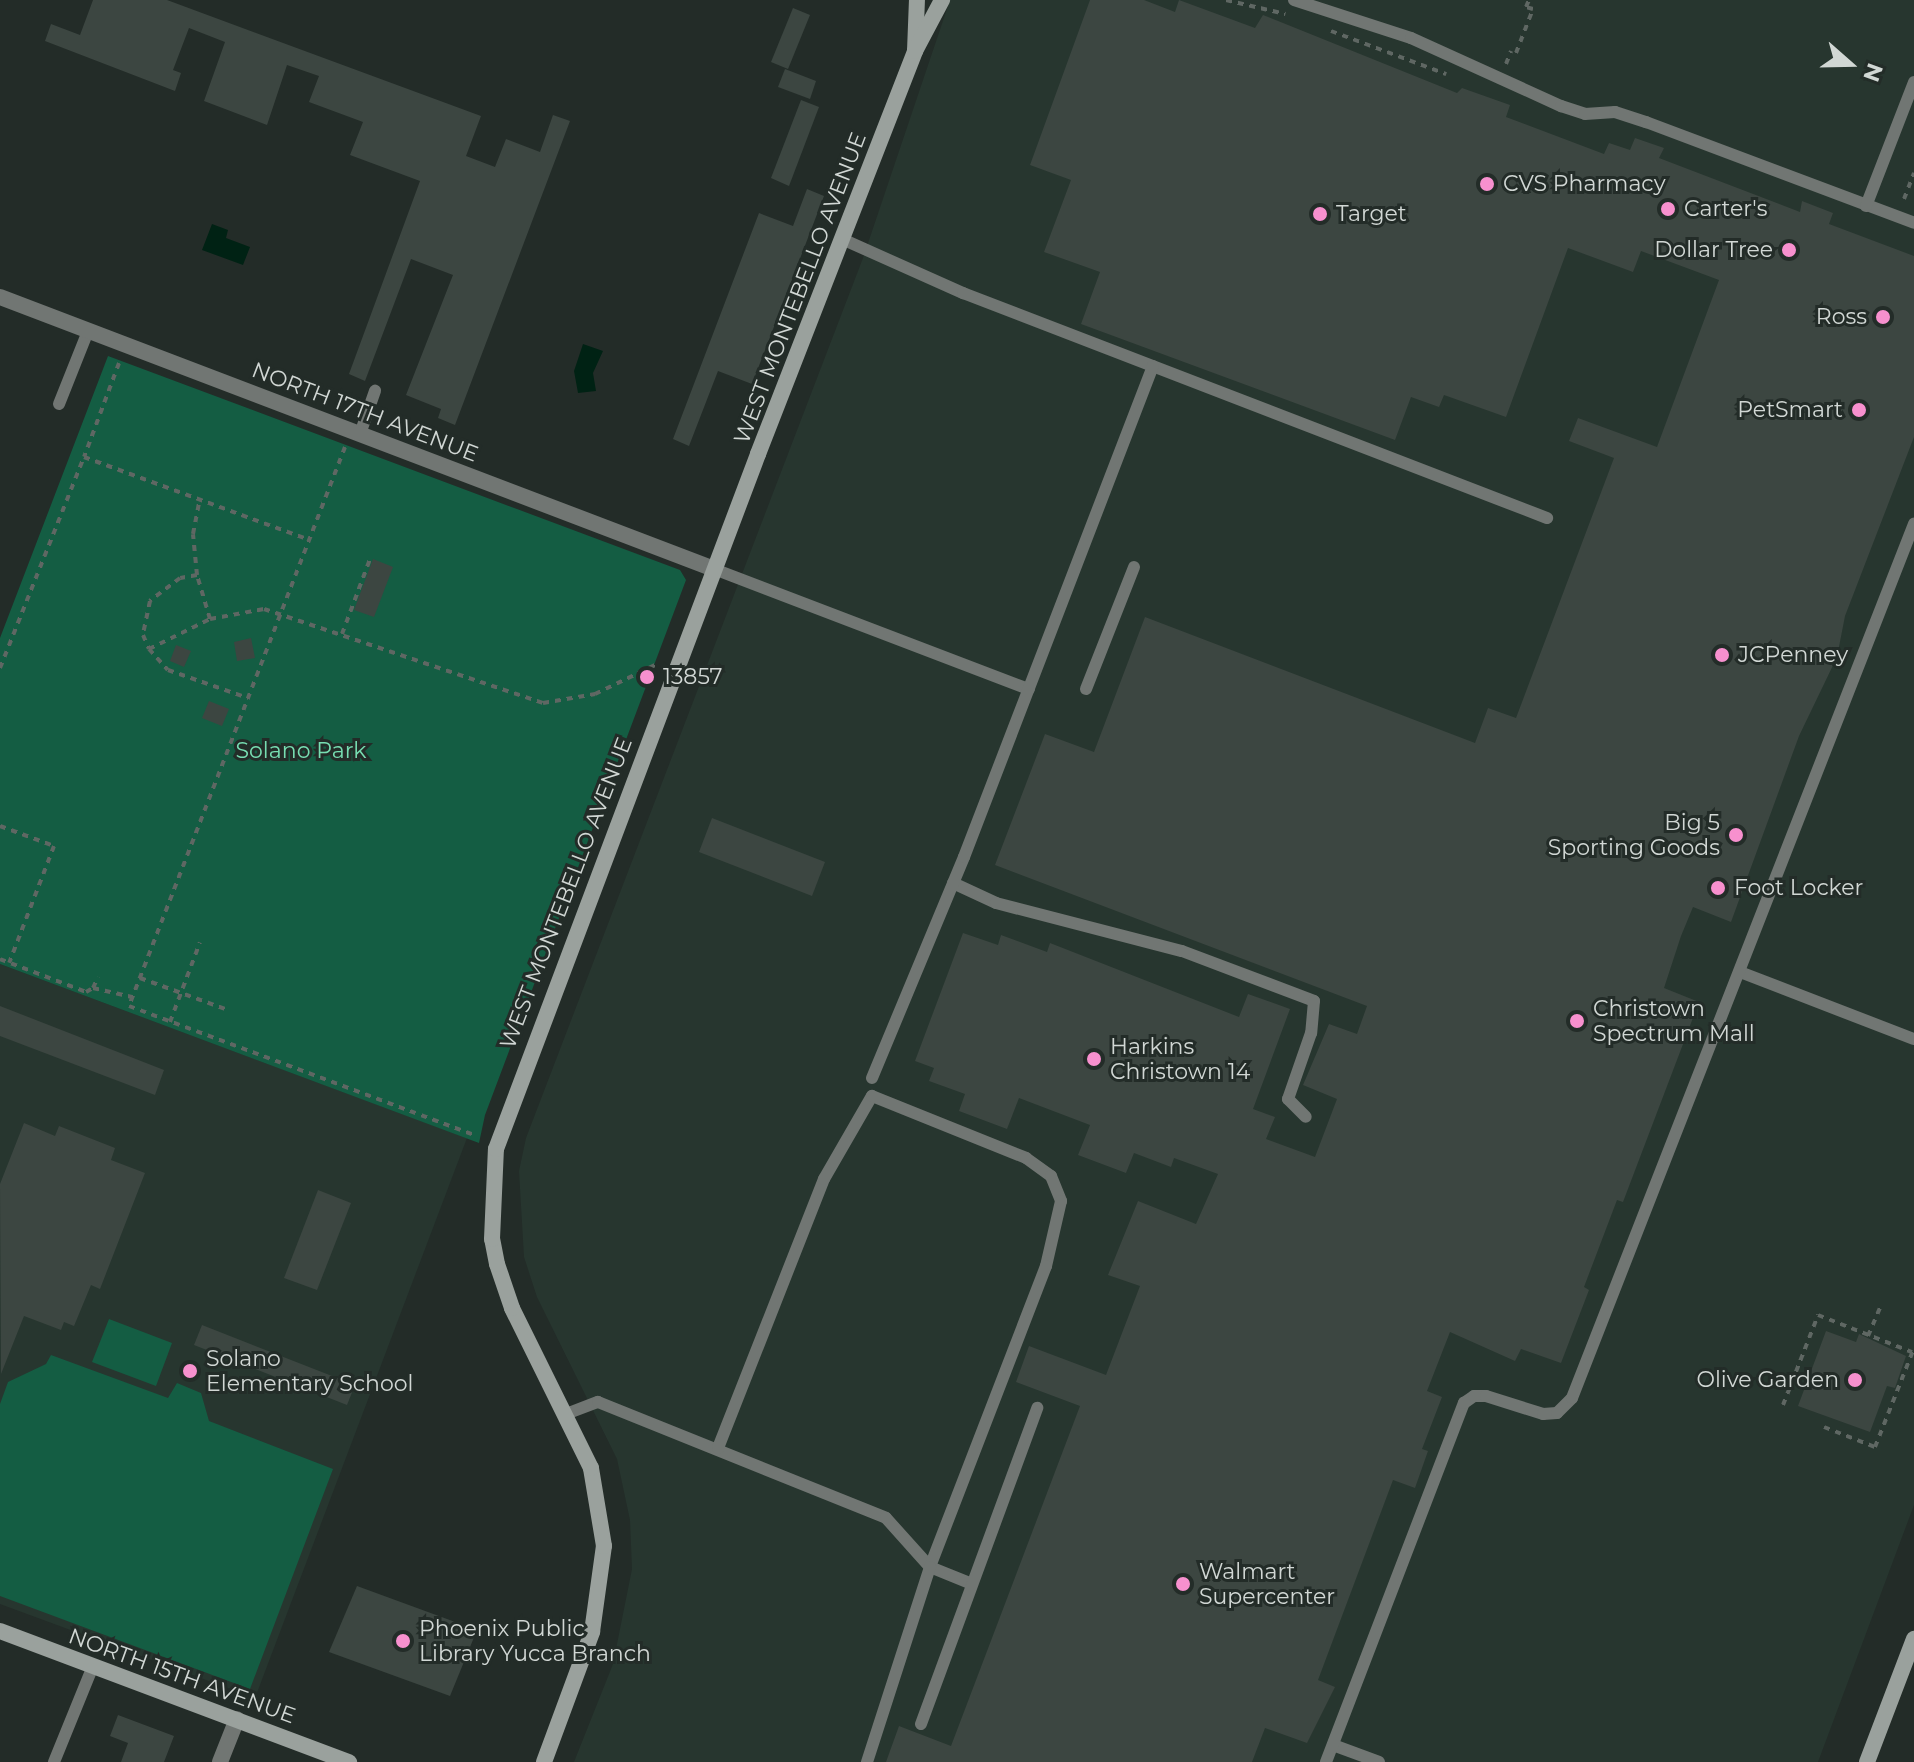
<!DOCTYPE html>
<style>
body{margin:0}
#map{position:relative;width:1914px;height:1762px;overflow:hidden;background:#232c28;font-family:Montserrat,sans-serif}
div>[style]{position:absolute}
[style*='--x']{left:calc(var(--x)*1px);top:calc(var(--y)*1px);width:calc(var(--w)*1px);rotate:calc(var(--a)*1deg)}
.built>*{inset:0;background:#27362f}
.green>*{inset:0;background:#145d43}
.water>*{inset:0;background:#002214}
.building>*{inset:0;background:#3c4641}
.path>*{height:4px;margin-top:-2px;transform-origin:0;background:repeating-linear-gradient(90deg,#5f6763 0 6px,transparent 0 12px)}
.lane>*{height:12px;margin:-6px;padding:0 6px;transform-origin:6px;border-radius:6px;background:#717673}
.street>*{height:16px;margin:-8px;padding:0 8px;transform-origin:8px;border-radius:8px;background:#717673}
.secondary>*{height:16px;margin:-8px;padding:0 8px;transform-origin:8px;border-radius:8px;background:#9aa19d}
.dots>*{width:22px;height:22px;translate:-50% -50%;box-sizing:border-box;border:4px solid #232c28;border-radius:50%}
span{translate:-50% -50%;white-space:nowrap;text-align:center;line-height:1.15;-webkit-text-stroke:6px #232c28;paint-order:stroke}
.poi-label{font-size:22px;color:#d1d7d4}
.left{translate:0 -50%;text-align:left}
.right{translate:-100% -50%;text-align:right}
.street-label{font-size:22px;color:#d1d7d4}
.park-label{font-size:22px;color:#77deb2}
.north{position:absolute;left:1810px;top:24px;width:80px;height:80px;-webkit-text-stroke:6px #232c28;paint-order:stroke;rotate:110deg;font-size:22px;font-weight:700;line-height:32px;text-align:center;color:#d1d7d4}
.north::after{content:'';display:block;margin:auto;width:28px;height:36px;background:#d1d7d4;clip-path:polygon(50% 0,100% 100%,50% 72%,0 100%)}
</style>
<div id="map">
<div class="built">
<div style="clip-path:polygon(950px 0,1914px 0,1914px 1505px,1818px 1762px,574px 1762px,613px 1664px,632px 1569px,630px 1520px,617px 1459px,537px 1297px,524px 1257px,519px 1171px,526px 1138px,863px 258px)"></div>
<div style="clip-path:polygon(0 964px,467px 1138px,255px 1698px,0 1604px)"></div>
</div>
<div class="green">
<div style="clip-path:polygon(108px 356px,680px 570px,686px 580px,485px 1115px,479px 1143px,0 964px,0 638px)"></div>
<div style="clip-path:polygon(109px 1319px,172px 1343px,156px 1386px,92px 1362px)"></div>
<div style="clip-path:polygon(51px 1355px,168px 1398px,177px 1383px,201px 1393px,209px 1421px,333px 1469px,250px 1689px,0 1596px,0 1404px,8px 1382px,46px 1364px)"></div>
</div>
<div class="water">
<div style="clip-path:polygon(212px 224px,228px 230px,226px 238px,250px 247px,243px 265px,202px 250px)"></div>
<div style="clip-path:polygon(583px 344px,603px 351px,593px 373px,596px 391px,578px 393px,574px 371px)"></div>
</div>
<div class="building">
<div style="clip-path:polygon(93px 0,167px 0,481px 116px,466px 156px,495px 167px,506px 139px,540px 152px,553px 115px,570px 121px,455px 425px,438px 418px,441px 409px,406px 395px,453px 275px,411px 259px,365px 381px,349px 374px,420px 181px,350px 155px,363px 122px,309px 102px,319px 76px,287px 65px,267px 125px,204px 101px,225px 42px,189px 28px,173px 70px,181px 73px,175px 91px,45px 41px,51px 24px,80px 35px)"></div>
<div style="clip-path:polygon(1090px 0,1144px 0,1175px 12px,1179px 0,1255px 28px,1263px 15px,1457px 93px,1462px 88px,1510px 105px,1506px 117px,1604px 154px,1609px 143px,1630px 150px,1635px 138px,1664px 148px,1659px 158px,1800px 212px,1802px 201px,1833px 213px,1829px 224px,1914px 256px,1914px 437px,1845px 616px,1837px 657px,1799px 736px,1731px 922px,1693px 907px,1681px 936px,1664px 988px,1699px 1002px,1623px 1202px,1617px 1200px,1584px 1287px,1589px 1290px,1561px 1363px,1521px 1349px,1515px 1361px,1450px 1332px,1427px 1391px,1442px 1397px,1422px 1449px,1428px 1451px,1415px 1488px,1393px 1480px,1318px 1680px,1335px 1687px,1307px 1743px,1265px 1728px,1252px 1762px,886px 1762px,899px 1726px,951px 1746px,1080px 1406px,1016px 1382px,1029px 1346px,1106px 1375px,1140px 1286px,1108px 1275px,1138px 1201px,1196px 1224px,1218px 1174px,1174px 1158px,1171px 1167px,1134px 1153px,1126px 1173px,1078px 1155px,1090px 1125px,1019px 1098px,1007px 1129px,959px 1111px,965px 1094px,929px 1081px,934px 1068px,915px 1061px,963px 933px,998px 945px,1001px 935px,1047px 952px,1050px 943px,1239px 1017px,1248px 994px,1290px 1009px,1253px 1109px,1275px 1117px,1266px 1139px,1315px 1157px,1337px 1099px,1303px 1085px,1329px 1024px,1357px 1034px,1367px 1006px,995px 865px,1045px 734px,1094px 752px,1145px 617px,1475px 743px,1488px 708px,1516px 718px,1614px 458px,1569px 441px,1578px 418px,1657px 447px,1719px 280px,1641px 251px,1633px 272px,1568px 248px,1506px 417px,1444px 395px,1439px 407px,1411px 397px,1395px 440px,1081px 324px,1100px 272px,1044px 252px,1071px 180px,1030px 165px)"></div>
<div style="clip-path:polygon(793px 8px,810px 15px,788px 69px,771px 62px)"></div>
<div style="clip-path:polygon(785px 69px,816px 81px,810px 99px,778px 87px)"></div>
<div style="clip-path:polygon(801px 100px,819px 107px,789px 186px,771px 178px)"></div>
<div style="clip-path:polygon(807px 189px,824px 196px,752px 384px,718px 371px,689px 446px,673px 439px,759px 213px,793px 226px)"></div>
<div style="clip-path:polygon(373px 559px,393px 567px,374px 617px,354px 610px)"></div>
<div style="clip-path:polygon(251px 638px,255px 658px,237px 661px,234px 642px)"></div>
<div style="clip-path:polygon(176px 645px,191px 651px,184px 667px,170px 661px)"></div>
<div style="clip-path:polygon(209px 701px,229px 709px,222px 726px,202px 718px)"></div>
<div style="clip-path:polygon(712px 818px,825px 862px,812px 896px,699px 852px)"></div>
<div style="clip-path:polygon(0 1006px,164px 1070px,155px 1095px,0 1036px)"></div>
<div style="clip-path:polygon(24px 1123px,55px 1136px,59px 1126px,115px 1148px,111px 1160px,145px 1173px,100px 1289px,91px 1285px,74px 1326px,64px 1322px,61px 1330px,24px 1316px,1px 1374px,0 1184px)"></div>
<div style="clip-path:polygon(318px 1190px,351px 1203px,317px 1290px,284px 1278px)"></div>
<div style="clip-path:polygon(202px 1325px,355px 1385px,347px 1405px,194px 1345px)"></div>
<div style="clip-path:polygon(1826px 1331px,1856px 1342px,1859px 1334px,1906px 1356px,1895px 1388px,1887px 1386px,1870px 1432px,1798px 1406px)"></div>
<div style="clip-path:polygon(357px 1586px,477px 1630px,450px 1696px,329px 1652px)"></div>
<div style="clip-path:polygon(118px 1715px,174px 1736px,164px 1762px,121px 1762px,128px 1743px,110px 1736px)"></div>
</div>
<div class="path">
<div style="--x:1226;--y:0;--w:61;--a:13.3"></div>
<div style="--x:1331;--y:31;--w:123;--a:20.5"></div>
<div style="--x:1516;--y:53;--w:47;--a:-68.9"></div>
<div style="--x:1533;--y:9;--w:7;--a:-164"></div>
<div style="--x:1526;--y:7;--w:8;--a:-67"></div>
<div style="--x:1506;--y:64;--w:14;--a:-69"></div>
<div style="--x:1904;--y:199;--w:28;--a:-69"></div>
<div style="--x:119;--y:363;--w:100;--a:110.4"></div>
<div style="--x:84;--y:457;--w:241;--a:20.2"></div>
<div style="--x:345;--y:447;--w:599;--a:111.13"></div>
<div style="--x:129;--y:1006;--w:371;--a:20.5"></div>
<div style="--x:197;--y:575;--w:41;--a:-95.6"></div>
<div style="--x:193;--y:534;--w:36;--a:-79"></div>
<div style="--x:210;--y:619;--w:46;--a:-106.5"></div>
<div style="--x:197;--y:575;--w:17;--a:170"></div>
<div style="--x:180;--y:578;--w:38;--a:143"></div>
<div style="--x:150;--y:601;--w:35;--a:102"></div>
<div style="--x:143;--y:635;--w:15;--a:67"></div>
<div style="--x:149;--y:649;--w:68;--a:-26.2"></div>
<div style="--x:210;--y:619;--w:55;--a:-10.5"></div>
<div style="--x:264;--y:609;--w:294;--a:18.6"></div>
<div style="--x:543;--y:703;--w:53;--a:-9.8"></div>
<div style="--x:595;--y:694;--w:67;--a:-25.8"></div>
<div style="--x:342;--y:634;--w:80;--a:-69.5"></div>
<div style="--x:149;--y:649;--w:28;--a:48"></div>
<div style="--x:168;--y:670;--w:85;--a:19.3"></div>
<div style="--x:0;--y:668;--w:227;--a:-68.3"></div>
<div style="--x:0;--y:826;--w:58;--a:20.3"></div>
<div style="--x:54;--y:846;--w:125;--a:111"></div>
<div style="--x:0;--y:959;--w:92;--a:21"></div>
<div style="--x:86;--y:992;--w:8;--a:-30"></div>
<div style="--x:93;--y:988;--w:40;--a:13"></div>
<div style="--x:140;--y:978;--w:94;--a:20"></div>
<div style="--x:93;--y:988;--w:12;--a:-66"></div>
<div style="--x:170;--y:1022;--w:85;--a:-69.4"></div>
<div style="--x:1868;--y:1336;--w:34;--a:-67"></div>
<div style="--x:1783;--y:1405;--w:97;--a:-68.7"></div>
<div style="--x:1818;--y:1315;--w:101;--a:21.5"></div>
<div style="--x:1824;--y:1427;--w:55;--a:21.4"></div>
<div style="--x:1875;--y:1447;--w:106;--a:-68.5"></div>
</div>
<div class="lane">
<div style="--x:1294;--y:0;--w:123;--a:18"></div>
<div style="--x:1411;--y:38;--w:165;--a:24.4"></div>
<div style="--x:1561;--y:106;--w:25;--a:18"></div>
<div style="--x:1585;--y:114;--w:30;--a:-4"></div>
<div style="--x:1615;--y:112;--w:33;--a:18"></div>
<div style="--x:1646;--y:122;--w:286;--a:20.6"></div>
<div style="--x:1866;--y:206;--w:133;--a:-68.8"></div>
<div style="--x:842;--y:239;--w:133;--a:24.1"></div>
<div style="--x:963;--y:293;--w:626;--a:21.07"></div>
<div style="--x:59;--y:404;--w:79;--a:-68.3"></div>
<div style="--x:360;--y:434;--w:46;--a:-70.8"></div>
<div style="--x:714;--y:569;--w:337;--a:20.9"></div>
<div style="--x:1086;--y:689;--w:131;--a:-68.5"></div>
<div style="--x:953;--y:883;--w:47;--a:24.9"></div>
<div style="--x:996;--y:903;--w:192;--a:14.5"></div>
<div style="--x:1182;--y:951;--w:141;--a:20.7"></div>
<div style="--x:1314;--y:1001;--w:32;--a:95"></div>
<div style="--x:1311;--y:1033;--w:70;--a:109.2"></div>
<div style="--x:1288;--y:1099;--w:25;--a:45"></div>
<div style="--x:1740;--y:972;--w:186;--a:21.1"></div>
<div style="--x:872;--y:1078;--w:239;--a:-67.4"></div>
<div style="--x:964;--y:857;--w:526;--a:-68.95"></div>
<div style="--x:566;--y:1414;--w:34;--a:-21"></div>
<div style="--x:598;--y:1402;--w:310;--a:21.9"></div>
<div style="--x:886;--y:1518;--w:66;--a:48.1"></div>
<div style="--x:930;--y:1567;--w:45;--a:22"></div>
<div style="--x:718;--y:1448;--w:289;--a:-68.5"></div>
<div style="--x:824;--y:1179;--w:96;--a:-60"></div>
<div style="--x:872;--y:1096;--w:166;--a:21.9"></div>
<div style="--x:1026;--y:1158;--w:31;--a:36"></div>
<div style="--x:1051;--y:1176;--w:27;--a:68"></div>
<div style="--x:1061;--y:1201;--w:67;--a:103"></div>
<div style="--x:1046;--y:1266;--w:323;--a:111.1"></div>
<div style="--x:930;--y:1567;--w:205;--a:107.9"></div>
<div style="--x:921;--y:1724;--w:337;--a:-69.8"></div>
<div style="--x:1333;--y:1745;--w:49;--a:20.3"></div>
<div style="--x:54;--y:1762;--w:104;--a:-67.9"></div>
<div style="--x:1326;--y:1762;--w:385;--a:-69"></div>
<div style="--x:1464;--y:1403;--w:12;--a:-35"></div>
<div style="--x:1474;--y:1396;--w:12;--a:0"></div>
<div style="--x:1486;--y:1396;--w:60;--a:17.5"></div>
<div style="--x:1543;--y:1414;--w:14;--a:-4"></div>
<div style="--x:1557;--y:1413;--w:21;--a:-45"></div>
<div style="--x:1572;--y:1398;--w:939;--a:-68.63"></div>
</div>
<div class="street">
<div style="--x:0;--y:297;--w:764;--a:20.85"></div>
<div style="--x:220;--y:1762;--w:46;--a:-68.4"></div>
</div>
<div class="secondary">
<div style="--x:915;--y:51;--w:51;--a:-87.8"></div>
<div style="--x:0;--y:1631;--w:373;--a:20.6"></div>
<div style="--x:544;--y:1762;--w:139;--a:-69.7"></div>
<div style="--x:592;--y:1632;--w:87;--a:-82.1"></div>
<div style="--x:604;--y:1546;--w:79;--a:-99.5"></div>
<div style="--x:591;--y:1468;--w:178;--a:-116.3"></div>
<div style="--x:512;--y:1308;--w:46;--a:-108.8"></div>
<div style="--x:497;--y:1264;--w:25;--a:-101"></div>
<div style="--x:492;--y:1239;--w:90;--a:-87.5"></div>
<div style="--x:496;--y:1149;--w:743;--a:-69.34"></div>
<div style="--x:758;--y:454;--w:433;--a:-68.7"></div>
<div style="--x:915;--y:51;--w:58;--a:-62.1"></div>
<div style="--x:1867;--y:1762;--w:132;--a:-69.1"></div>
</div>
<div class="dots">
<div style="left:1487px;top:184px;background:#f790ce"></div>
<div style="left:1668px;top:209px;background:#f790ce"></div>
<div style="left:1320px;top:214px;background:#f790ce"></div>
<div style="left:1789px;top:250px;background:#f790ce"></div>
<div style="left:1883px;top:317px;background:#f790ce"></div>
<div style="left:1859px;top:410px;background:#f790ce"></div>
<div style="left:1722px;top:655px;background:#f790ce"></div>
<div style="left:647px;top:677px;background:#f790ce"></div>
<div style="left:1736px;top:835px;background:#f790ce"></div>
<div style="left:1718px;top:888px;background:#f790ce"></div>
<div style="left:1577px;top:1021px;background:#f790ce"></div>
<div style="left:1094px;top:1059px;background:#f790ce"></div>
<div style="left:190px;top:1371px;background:#f790ce"></div>
<div style="left:1855px;top:1380px;background:#f790ce"></div>
<div style="left:1183px;top:1584px;background:#f790ce"></div>
<div style="left:403px;top:1641px;background:#f790ce"></div>
</div>
<div class="poi-label">
<span class="left" style="left:1503px;top:184px">CVS Pharmacy</span>
<span class="left" style="left:1684px;top:209px">Carter's</span>
<span class="left" style="left:1336px;top:214px">Target</span>
<span class="right" style="left:1773px;top:250px">Dollar Tree</span>
<span class="right" style="left:1867px;top:317px">Ross</span>
<span class="right" style="left:1843px;top:410px">PetSmart</span>
<span class="left" style="left:1738px;top:655px">JCPenney</span>
<span class="left" style="left:663px;top:677px">13857</span>
<span class="right" style="left:1720px;top:835px">Big 5<br>Sporting Goods</span>
<span class="left" style="left:1734px;top:888px">Foot Locker</span>
<span class="left" style="left:1593px;top:1021px">Christown<br>Spectrum Mall</span>
<span class="left" style="left:1110px;top:1059px">Harkins<br>Christown 14</span>
<span class="left" style="left:206px;top:1371px">Solano<br>Elementary School</span>
<span class="right" style="left:1839px;top:1380px">Olive Garden</span>
<span class="left" style="left:1199px;top:1584px">Walmart<br>Supercenter</span>
<span class="left" style="left:419px;top:1641px">Phoenix Public<br>Library Yucca Branch</span>
</div>
<div class="street-label">
<span style="left:800px;top:288px;rotate:-69deg">WEST MONTEBELLO AVENUE</span>
<span style="left:365px;top:412px;rotate:21deg">NORTH 17TH AVENUE</span>
<span style="left:566px;top:893px;rotate:-69deg">WEST MONTEBELLO AVENUE</span>
<span style="left:182px;top:1676px;rotate:20deg">NORTH 15TH AVENUE</span>
</div>
<div class="park-label">
<span style="left:301px;top:751px">Solano Park</span>
</div>
<div class="north">N</div>
</div>
